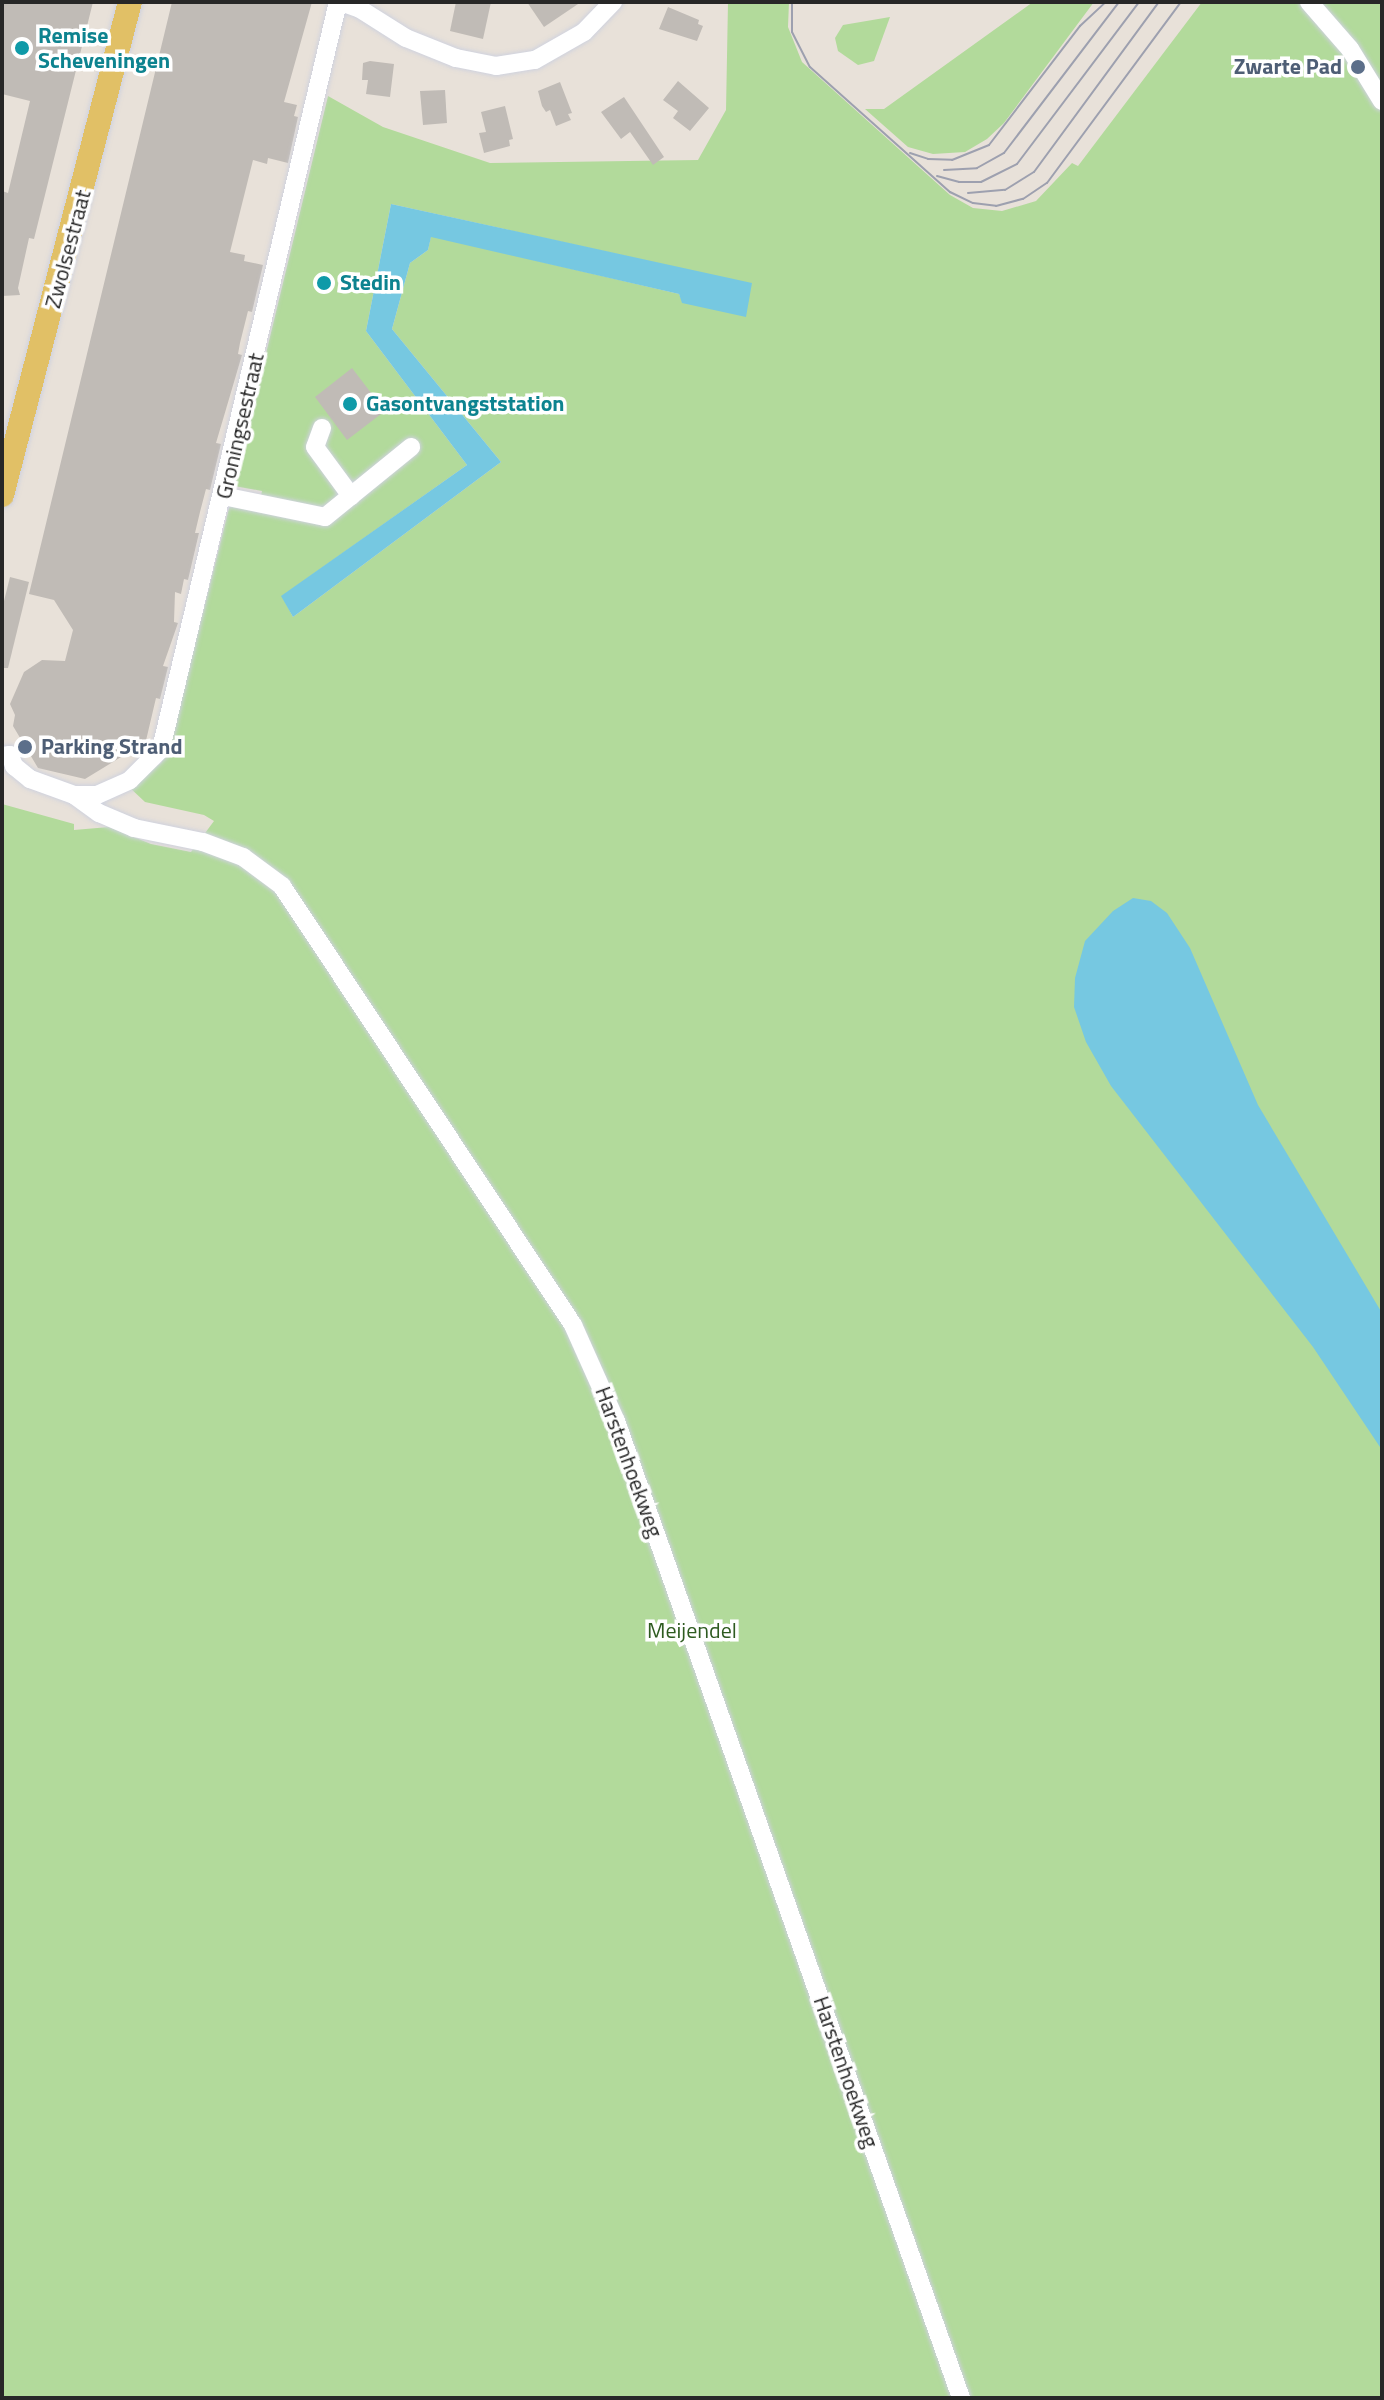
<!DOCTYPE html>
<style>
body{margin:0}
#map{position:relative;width:1384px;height:2400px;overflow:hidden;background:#e8e1d9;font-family:"Titillium Web",sans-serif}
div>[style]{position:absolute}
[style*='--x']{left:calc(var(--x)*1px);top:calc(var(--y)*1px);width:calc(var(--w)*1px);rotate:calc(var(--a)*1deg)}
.green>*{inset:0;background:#b2da9b}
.water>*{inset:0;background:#76c8e1}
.building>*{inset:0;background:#c0bbb6}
.roads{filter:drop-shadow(0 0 2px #cfd2de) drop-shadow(0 0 2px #cfd2de)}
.minor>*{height:18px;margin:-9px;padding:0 9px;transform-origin:9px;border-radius:9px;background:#fff}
.major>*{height:24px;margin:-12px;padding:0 12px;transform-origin:12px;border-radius:12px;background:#e1c066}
.tram>*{height:2px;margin:-1px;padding:0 1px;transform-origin:1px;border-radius:1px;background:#9da0af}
.dots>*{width:22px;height:22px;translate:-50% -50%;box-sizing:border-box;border:4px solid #fff;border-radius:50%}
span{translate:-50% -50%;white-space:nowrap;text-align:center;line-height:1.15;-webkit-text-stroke:7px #fff;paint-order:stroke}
.culture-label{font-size:22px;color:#0d838f;font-weight:700}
.left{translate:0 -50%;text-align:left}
.service-label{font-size:22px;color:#4e5e75;font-weight:700}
.right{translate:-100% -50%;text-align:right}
.street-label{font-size:22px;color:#272727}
.park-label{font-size:22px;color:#2e5b20}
.frame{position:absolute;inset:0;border:4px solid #272727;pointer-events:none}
</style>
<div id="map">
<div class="green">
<div style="clip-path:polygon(evenodd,728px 2px,789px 2px,788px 27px,802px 62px,950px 195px,973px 208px,1002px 211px,1036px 201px,1072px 163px,1078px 166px,1202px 2px,1382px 2px,1382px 2398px,2px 2398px,2px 804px,74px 824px,74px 830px,109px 827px,151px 844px,191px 852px,214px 821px,204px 815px,145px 802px,128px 786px,161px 763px,168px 752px,230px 504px,257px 511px,262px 491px,234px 486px,328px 96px,383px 127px,490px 163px,698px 160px,726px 110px,728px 2px,391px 204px,752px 284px,683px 303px,679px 294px,431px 236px,428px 250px,410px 263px,392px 329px,501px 462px,293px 617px,282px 596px,467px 465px,366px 331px,391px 204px)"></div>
<div style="clip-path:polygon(1033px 2px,1094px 2px,1004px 123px,987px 139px,965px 152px,933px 154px,908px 147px,865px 109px,884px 109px)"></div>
<div style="clip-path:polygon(890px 17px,874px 61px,858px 65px,838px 51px,835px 38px,843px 25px)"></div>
</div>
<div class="water">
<div style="clip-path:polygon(391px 204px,752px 283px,746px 317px,682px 303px,679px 294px,431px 237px,428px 250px,410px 263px,392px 329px,501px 462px,293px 617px,281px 596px,467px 465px,366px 331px)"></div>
<div style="clip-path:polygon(1133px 898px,1151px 901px,1167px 913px,1190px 948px,1258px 1105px,1382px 1313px,1382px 1450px,1313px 1347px,1111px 1086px,1086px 1042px,1074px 1007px,1075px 978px,1085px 941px,1113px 911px)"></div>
</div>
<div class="building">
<div style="clip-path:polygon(2px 2px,93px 2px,34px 239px,29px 238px,18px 288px,20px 295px,2px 296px,2px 191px,8px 193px,30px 101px,2px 94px)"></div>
<div style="clip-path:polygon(172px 2px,312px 2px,284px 102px,297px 105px,294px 116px,298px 117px,288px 163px,268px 158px,267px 164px,253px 160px,230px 252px,245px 255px,244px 261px,263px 265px,252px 312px,248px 311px,240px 343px,238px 354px,242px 355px,216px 443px,221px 444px,210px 490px,206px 489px,200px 512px,195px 533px,199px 533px,188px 580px,184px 579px,181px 594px,175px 592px,174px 622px,178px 623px,163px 666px,168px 667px,160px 699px,156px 698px,144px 749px,127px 757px,126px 754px,85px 779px,38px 768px,13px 726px,15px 715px,10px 704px,24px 672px,42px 660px,65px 661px,73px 630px,54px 600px,29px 594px)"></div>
<div style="clip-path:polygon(456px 2px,491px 2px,483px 39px,450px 31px)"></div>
<div style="clip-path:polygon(527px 2px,581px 2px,544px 27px)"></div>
<div style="clip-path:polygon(668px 7px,699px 20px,698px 24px,703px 26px,697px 41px,659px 29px)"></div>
<div style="clip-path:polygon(370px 61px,394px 64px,390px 97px,366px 94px,368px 80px,362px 80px,363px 63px)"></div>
<div style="clip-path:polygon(678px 81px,709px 108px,690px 131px,673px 118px,678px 111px,663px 100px)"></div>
<div style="clip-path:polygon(560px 82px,572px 113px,568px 114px,571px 120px,556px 126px,550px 110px,546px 112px,542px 106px,538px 91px)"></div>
<div style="clip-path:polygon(445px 90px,447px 123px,423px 125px,420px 91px)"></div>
<div style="clip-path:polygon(624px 97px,664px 157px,653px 165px,630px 132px,621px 139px,601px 112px)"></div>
<div style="clip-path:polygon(505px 106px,513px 139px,509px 140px,510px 146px,484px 153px,479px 133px,486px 132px,481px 112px)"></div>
<div style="clip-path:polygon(352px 368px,385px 411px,347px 440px,315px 397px)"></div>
<div style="clip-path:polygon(10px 577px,29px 582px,8px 668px,2px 668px,2px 609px)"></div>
</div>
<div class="roads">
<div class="minor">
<div style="--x:341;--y:2;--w:20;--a:20"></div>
<div style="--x:360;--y:9;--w:54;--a:32.2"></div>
<div style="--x:406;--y:38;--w:54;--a:21.8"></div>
<div style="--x:456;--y:58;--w:41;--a:11.3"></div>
<div style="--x:496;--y:66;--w:39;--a:-9"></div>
<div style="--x:535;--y:60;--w:56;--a:-29.7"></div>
<div style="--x:584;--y:32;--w:42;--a:-46"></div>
<div style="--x:1309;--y:2;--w:62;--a:48.9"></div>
<div style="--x:1350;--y:49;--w:61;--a:58.4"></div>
<div style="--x:322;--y:428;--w:20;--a:110"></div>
<div style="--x:315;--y:447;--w:61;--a:53.7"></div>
<div style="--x:223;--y:496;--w:104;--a:11.6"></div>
<div style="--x:325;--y:517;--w:111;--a:-39.1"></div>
<div style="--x:2;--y:756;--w:8;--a:-7"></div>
<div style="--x:10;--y:755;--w:12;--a:70"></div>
<div style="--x:14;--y:766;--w:21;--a:39"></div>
<div style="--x:30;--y:779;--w:47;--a:20"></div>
<div style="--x:74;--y:795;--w:31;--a:36"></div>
<div style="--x:99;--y:813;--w:38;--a:23"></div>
<div style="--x:134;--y:828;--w:70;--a:11.5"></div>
<div style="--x:203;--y:842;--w:43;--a:20.6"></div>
<div style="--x:243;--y:857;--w:49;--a:36.6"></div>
<div style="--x:282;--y:886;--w:527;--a:56.46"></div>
<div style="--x:573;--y:1325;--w:105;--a:65.9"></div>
<div style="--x:616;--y:1421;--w:1036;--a:70.55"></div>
<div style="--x:74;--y:795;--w:23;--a:0"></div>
<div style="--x:97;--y:795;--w:36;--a:-24"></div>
<div style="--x:130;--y:780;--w:44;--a:-45"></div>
<div style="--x:161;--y:749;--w:768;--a:-76.67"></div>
</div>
<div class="major">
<div style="--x:2;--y:495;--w:509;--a:-75.45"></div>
</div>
</div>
<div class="tram">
<div style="--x:792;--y:2;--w:30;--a:90"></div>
<div style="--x:792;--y:32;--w:39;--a:63"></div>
<div style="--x:810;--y:67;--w:188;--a:41.8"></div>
<div style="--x:950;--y:192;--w:25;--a:26"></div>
<div style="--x:973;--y:203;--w:23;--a:7"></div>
<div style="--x:996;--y:206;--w:28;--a:-15"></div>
<div style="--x:1023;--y:199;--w:29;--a:-34"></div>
<div style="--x:1047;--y:183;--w:225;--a:-53.5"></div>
<div style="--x:910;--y:153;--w:19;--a:18"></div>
<div style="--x:928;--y:159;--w:24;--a:2"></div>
<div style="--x:952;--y:160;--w:40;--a:-22"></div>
<div style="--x:989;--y:145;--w:150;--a:-52.6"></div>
<div style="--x:1080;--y:26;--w:35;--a:-43"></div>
<div style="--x:944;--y:170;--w:33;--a:-3"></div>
<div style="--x:977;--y:168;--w:31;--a:-29"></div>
<div style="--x:1004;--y:153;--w:190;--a:-52.7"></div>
<div style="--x:937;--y:176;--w:23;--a:15"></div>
<div style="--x:959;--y:182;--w:22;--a:0"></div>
<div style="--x:981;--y:182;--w:40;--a:-26.6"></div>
<div style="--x:1017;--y:164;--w:203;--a:-53"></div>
<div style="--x:968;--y:193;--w:37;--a:-5"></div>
<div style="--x:1005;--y:190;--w:34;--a:-32"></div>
<div style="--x:1034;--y:172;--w:211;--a:-53.7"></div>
</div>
<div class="dots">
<div style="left:22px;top:48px;background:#0f9aa8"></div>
<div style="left:1358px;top:67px;background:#5c6f8a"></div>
<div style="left:324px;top:283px;background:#0f9aa8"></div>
<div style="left:350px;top:404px;background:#0f9aa8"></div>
<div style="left:25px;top:747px;background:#5c6f8a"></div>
</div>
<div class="culture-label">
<span class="left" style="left:38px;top:48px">Remise<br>Scheveningen</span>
<span class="left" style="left:340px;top:283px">Stedin</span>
<span class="left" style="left:366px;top:404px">Gasontvangststation</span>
</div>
<div class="service-label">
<span class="right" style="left:1342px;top:67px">Zwarte Pad</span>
<span class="left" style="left:41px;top:747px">Parking Strand</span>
</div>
<div class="street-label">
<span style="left:68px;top:249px;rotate:-75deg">Zwolsestraat</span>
<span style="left:240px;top:426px;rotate:-77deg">Groningsestraat</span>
<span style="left:629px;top:1462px;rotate:70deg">Harstenhoekweg</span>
<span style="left:846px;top:2072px;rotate:71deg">Harstenhoekweg</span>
</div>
<div class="park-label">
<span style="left:692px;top:1631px">Meijendel</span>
</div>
<div class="frame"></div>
</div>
